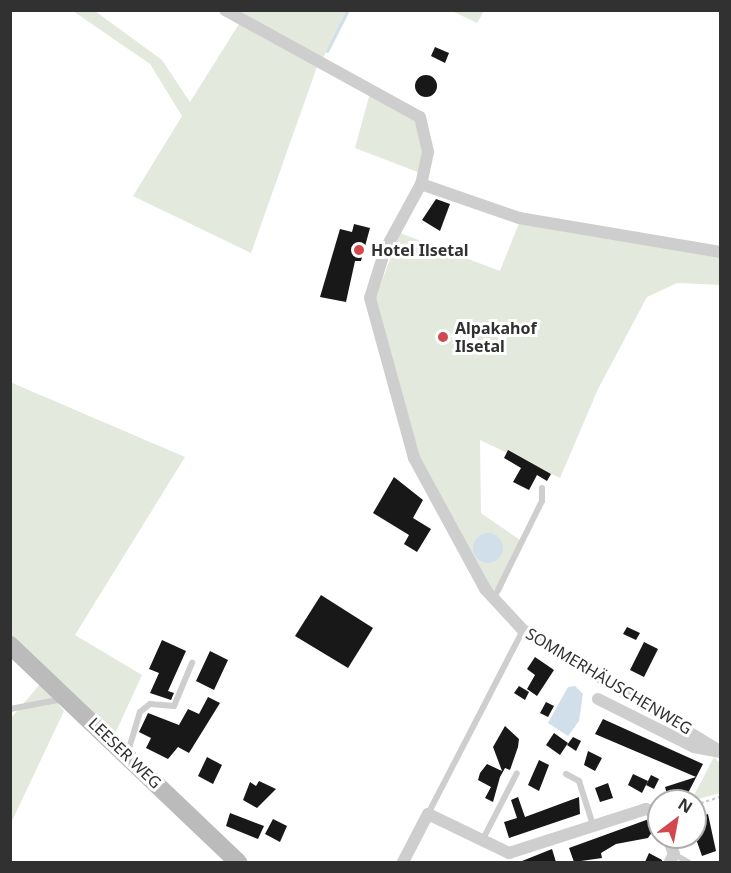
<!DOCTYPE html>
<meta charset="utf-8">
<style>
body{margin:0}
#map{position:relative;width:731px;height:873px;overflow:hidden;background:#fff;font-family:"Noto Sans",sans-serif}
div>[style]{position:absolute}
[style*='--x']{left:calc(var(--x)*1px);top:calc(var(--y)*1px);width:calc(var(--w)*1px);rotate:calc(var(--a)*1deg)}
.green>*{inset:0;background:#e4e9de}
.water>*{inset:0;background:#d0dfea}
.round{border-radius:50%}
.stream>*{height:3px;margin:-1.5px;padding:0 1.5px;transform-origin:1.5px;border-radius:1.5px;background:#d0dfea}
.building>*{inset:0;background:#181818}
.path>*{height:2px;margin-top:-1px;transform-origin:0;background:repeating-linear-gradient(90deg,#c8c8c8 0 3px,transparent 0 6px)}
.lane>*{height:6px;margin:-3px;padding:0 3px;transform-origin:3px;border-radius:3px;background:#cecece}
.street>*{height:12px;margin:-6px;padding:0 6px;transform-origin:6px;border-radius:6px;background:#cecece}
.secondary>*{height:18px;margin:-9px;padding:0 9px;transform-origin:9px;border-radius:9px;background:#bbb}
.dots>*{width:16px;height:16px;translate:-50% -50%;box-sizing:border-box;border:3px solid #fff;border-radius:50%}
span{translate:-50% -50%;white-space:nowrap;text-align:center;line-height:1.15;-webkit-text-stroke:6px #fff;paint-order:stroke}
.poi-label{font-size:16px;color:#313131;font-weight:700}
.left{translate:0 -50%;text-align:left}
.street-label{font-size:16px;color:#313131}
.frame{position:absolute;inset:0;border:12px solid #313131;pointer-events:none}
.north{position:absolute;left:647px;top:789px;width:60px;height:60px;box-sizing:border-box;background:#fff;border:2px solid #adadad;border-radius:50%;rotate:32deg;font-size:16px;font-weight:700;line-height:24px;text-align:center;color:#313131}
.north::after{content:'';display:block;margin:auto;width:21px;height:27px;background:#d3484e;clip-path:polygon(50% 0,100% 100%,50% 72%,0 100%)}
</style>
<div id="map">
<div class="green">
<div style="clip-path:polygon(73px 11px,95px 11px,162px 60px,190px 102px,239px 24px,318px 64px,251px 253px,133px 196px,182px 116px,150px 64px)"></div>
<div style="clip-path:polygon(235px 11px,348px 11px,322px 60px)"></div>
<div style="clip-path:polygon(452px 11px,484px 10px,484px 11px,477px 23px)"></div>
<div style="clip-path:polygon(370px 93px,418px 122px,424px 150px,420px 173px,355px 148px)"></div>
<div style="clip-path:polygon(519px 223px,720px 258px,720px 285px,677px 283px,647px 297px,598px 389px,560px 478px,480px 440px,481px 513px,523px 542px,501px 592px,486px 585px,419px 456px,375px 299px,400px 233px,500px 271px)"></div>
<div style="clip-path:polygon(10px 382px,185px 457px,75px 635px,142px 675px,114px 736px,11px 636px)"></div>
<div style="clip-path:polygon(41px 683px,64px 711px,11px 823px,11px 718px)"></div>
<div style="clip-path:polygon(714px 757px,720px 763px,720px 793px,691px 801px)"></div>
</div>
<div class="water">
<div class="round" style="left:473px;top:533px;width:30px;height:30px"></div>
<div style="clip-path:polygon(575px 686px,583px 694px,579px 721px,568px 736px,548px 723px,568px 687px)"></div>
</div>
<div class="stream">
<div style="--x:327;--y:51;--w:46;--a:-62.9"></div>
</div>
<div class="building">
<div style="clip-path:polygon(435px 47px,449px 53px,445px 63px,431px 56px)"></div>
<div class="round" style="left:415px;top:75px;width:22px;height:22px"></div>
<div style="clip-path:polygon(436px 199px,450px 204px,440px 231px,422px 220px)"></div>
<div style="clip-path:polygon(354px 224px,370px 228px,361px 261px,355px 261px,346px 302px,320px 297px,340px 229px,352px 232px)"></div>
<div style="clip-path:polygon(508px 450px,551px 474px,547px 481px,537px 475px,529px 490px,513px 482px,521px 468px,504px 458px)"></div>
<div style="clip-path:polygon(394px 477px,423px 500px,413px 518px,431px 529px,417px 552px,404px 544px,409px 535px,373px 513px)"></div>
<div style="clip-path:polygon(321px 595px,373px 628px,348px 668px,295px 636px)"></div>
<div style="clip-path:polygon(627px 627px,640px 633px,636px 640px,623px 634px)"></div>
<div style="clip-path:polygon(162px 640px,186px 651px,168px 691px,174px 693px,171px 700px,150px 693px,159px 673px,149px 669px)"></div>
<div style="clip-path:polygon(644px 642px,658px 649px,644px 677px,630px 670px)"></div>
<div style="clip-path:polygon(210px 651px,228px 660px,214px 690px,196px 681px)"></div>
<div style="clip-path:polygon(535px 657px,554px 670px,537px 696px,527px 689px,535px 675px,527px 669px)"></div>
<div style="clip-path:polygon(519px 686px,529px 692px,525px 700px,514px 693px)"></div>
<div style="clip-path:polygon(208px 697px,220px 703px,189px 753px,178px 747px,168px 759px,146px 748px,151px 738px,139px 732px,148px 713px,179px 725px,188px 709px,199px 714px)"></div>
<div style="clip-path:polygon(546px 702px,554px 706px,548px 717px,540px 713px)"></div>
<div style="clip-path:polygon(603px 719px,703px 764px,687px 795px,669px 801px,665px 787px,696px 777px,595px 734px)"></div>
<div style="clip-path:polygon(505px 726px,519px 739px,518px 747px,510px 770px,505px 768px,500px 777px,493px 802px,485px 798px,491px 787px,478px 780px,480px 773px,487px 764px,502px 771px,493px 747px)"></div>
<div style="clip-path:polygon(554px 733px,568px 743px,560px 755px,546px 745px)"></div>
<div style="clip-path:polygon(573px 737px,581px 741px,576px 751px,567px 745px)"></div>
<div style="clip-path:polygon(588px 751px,602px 758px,595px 771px,584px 765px)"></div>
<div style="clip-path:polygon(207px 757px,222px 765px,213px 784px,198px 776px)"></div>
<div style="clip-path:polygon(539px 760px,549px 765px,539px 791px,528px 785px)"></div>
<div style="clip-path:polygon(633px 774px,648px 781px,642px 793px,628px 785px)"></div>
<div style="clip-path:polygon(651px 775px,659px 779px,654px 789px,646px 785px)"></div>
<div style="clip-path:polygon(259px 781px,276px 789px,257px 808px,243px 800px,250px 782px,256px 786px)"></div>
<div style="clip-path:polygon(608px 783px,613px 798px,600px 802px,595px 788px)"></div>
<div style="clip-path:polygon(518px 797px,525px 817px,579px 797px,580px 814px,509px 838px,504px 822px,517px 818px,511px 800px)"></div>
<div style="clip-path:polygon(695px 799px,702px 816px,708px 814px,716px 851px,702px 856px,695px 836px)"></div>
<div style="clip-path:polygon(230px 813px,264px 826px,258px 839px,226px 826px)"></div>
<div style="clip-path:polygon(273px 819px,287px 826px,280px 842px,265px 834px)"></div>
<div style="clip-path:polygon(649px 819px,655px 828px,648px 838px,616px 844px,601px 853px,602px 858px,574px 862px,569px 848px)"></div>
<div style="clip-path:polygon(552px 849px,556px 862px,522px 862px,522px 861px)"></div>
<div style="clip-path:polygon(649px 853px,662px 860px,662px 862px,645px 862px)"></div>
</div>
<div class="path">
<div style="--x:695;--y:805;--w:26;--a:-18"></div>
</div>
<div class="lane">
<div style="--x:494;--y:598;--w:108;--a:-63.7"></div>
<div style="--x:542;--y:501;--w:13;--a:-90"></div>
<div style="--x:10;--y:709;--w:54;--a:-10.7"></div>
<div style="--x:127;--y:755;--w:45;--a:-73.2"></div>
<div style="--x:140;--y:712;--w:13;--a:-39"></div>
<div style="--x:150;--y:704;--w:24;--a:5"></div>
<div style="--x:174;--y:706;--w:47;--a:-67.3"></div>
<div style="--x:566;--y:774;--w:15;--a:28"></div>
<div style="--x:579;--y:781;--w:46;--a:72.3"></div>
<div style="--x:428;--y:814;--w:207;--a:-62.7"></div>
<div style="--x:482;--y:841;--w:76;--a:-62.8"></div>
<div style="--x:674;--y:854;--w:16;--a:30"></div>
</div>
<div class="street">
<div style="--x:225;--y:10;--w:222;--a:28.8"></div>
<div style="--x:420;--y:117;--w:36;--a:77"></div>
<div style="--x:428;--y:152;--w:33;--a:102"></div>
<div style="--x:421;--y:184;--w:75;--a:118.6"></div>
<div style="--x:385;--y:250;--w:50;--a:107.4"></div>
<div style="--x:370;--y:298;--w:166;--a:74.6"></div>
<div style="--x:414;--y:458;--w:149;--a:61.5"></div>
<div style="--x:485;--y:589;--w:56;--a:47.2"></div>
<div style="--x:523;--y:630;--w:231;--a:31.6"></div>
<div style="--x:421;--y:184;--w:104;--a:19.1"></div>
<div style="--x:519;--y:218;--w:204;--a:9.6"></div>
<div style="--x:598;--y:699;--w:107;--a:26.6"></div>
<div style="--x:694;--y:747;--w:26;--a:11"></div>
<div style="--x:668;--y:837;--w:18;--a:71"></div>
<div style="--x:674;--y:854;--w:9;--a:117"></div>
<div style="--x:403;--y:862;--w:54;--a:-62.5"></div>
<div style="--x:428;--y:814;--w:90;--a:25.7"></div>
<div style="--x:509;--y:853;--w:144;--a:-17.8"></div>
<div style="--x:646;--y:809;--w:14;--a:21"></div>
</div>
<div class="secondary">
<div style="--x:10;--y:645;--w:315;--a:43.6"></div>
</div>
<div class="dots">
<div style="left:359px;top:250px;background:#d3484e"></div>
<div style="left:443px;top:337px;background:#d3484e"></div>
</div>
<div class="poi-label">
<span class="left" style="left:371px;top:250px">Hotel Ilsetal</span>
<span class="left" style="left:455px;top:337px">Alpakahof<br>Ilsetal</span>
</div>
<div class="street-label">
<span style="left:609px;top:681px;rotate:31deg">SOMMERHÄUSCHENWEG</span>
<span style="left:125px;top:753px;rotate:44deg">LEESER WEG</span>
</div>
<div class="frame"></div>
<div class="north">N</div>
</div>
